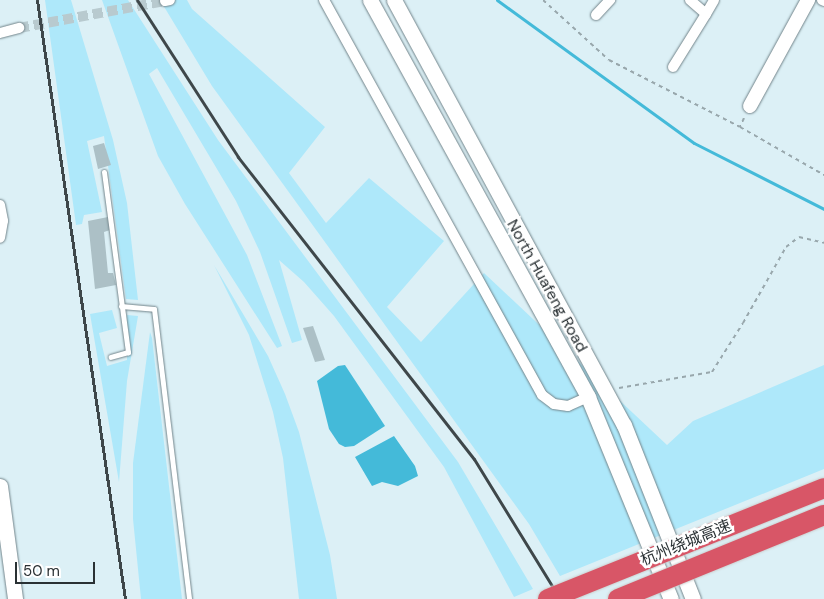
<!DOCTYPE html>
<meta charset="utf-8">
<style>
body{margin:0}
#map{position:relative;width:824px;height:599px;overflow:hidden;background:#dcf0f6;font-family:"DM Sans","Noto Sans SC",sans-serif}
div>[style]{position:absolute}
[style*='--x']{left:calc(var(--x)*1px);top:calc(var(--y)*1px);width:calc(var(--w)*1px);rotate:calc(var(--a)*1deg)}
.green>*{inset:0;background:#aee8fa}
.water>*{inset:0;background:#44bad9}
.stream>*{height:3px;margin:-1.5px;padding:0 1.5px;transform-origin:1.5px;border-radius:1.5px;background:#44bad9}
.building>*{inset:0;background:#acc0c6}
.minor-tunnel>*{height:10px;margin-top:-5px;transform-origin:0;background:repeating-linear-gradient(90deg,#b8cacf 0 10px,transparent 0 15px)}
.path>*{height:2px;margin-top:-1px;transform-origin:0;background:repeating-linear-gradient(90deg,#98a7ac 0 4px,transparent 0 8px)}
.roads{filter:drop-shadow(0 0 1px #72848a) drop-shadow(0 0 1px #72848a)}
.service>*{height:5px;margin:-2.5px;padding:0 2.5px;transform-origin:2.5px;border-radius:2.5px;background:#fff}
.minor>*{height:10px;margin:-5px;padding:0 5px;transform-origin:5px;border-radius:5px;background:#fff}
.tertiary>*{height:14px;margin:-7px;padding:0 7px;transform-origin:7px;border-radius:7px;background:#fff}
.secondary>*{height:15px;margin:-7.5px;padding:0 7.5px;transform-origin:7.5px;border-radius:7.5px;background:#fff}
.rail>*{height:3px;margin:-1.5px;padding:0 1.5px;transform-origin:1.5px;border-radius:1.5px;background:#3e474a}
.bridges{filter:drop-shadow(0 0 1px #cccece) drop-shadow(0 0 1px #cccece)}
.motorway-bridge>*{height:20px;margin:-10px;padding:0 10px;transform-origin:10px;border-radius:10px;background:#d85667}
span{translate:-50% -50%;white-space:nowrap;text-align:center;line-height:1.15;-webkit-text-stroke:5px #fff;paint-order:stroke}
.street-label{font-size:16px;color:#2a3134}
.scale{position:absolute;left:15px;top:562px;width:80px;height:22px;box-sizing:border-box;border:2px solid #2a3134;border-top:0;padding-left:6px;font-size:15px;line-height:18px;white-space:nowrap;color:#2a3134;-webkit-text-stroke:4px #fff;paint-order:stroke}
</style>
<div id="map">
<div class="green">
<div style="clip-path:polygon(45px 0,71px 0,113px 140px,127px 203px,138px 300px,126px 299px,104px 136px,87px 141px,102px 212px,84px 215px,82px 224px,76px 225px)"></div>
<div style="clip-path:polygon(102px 0,128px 0,218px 140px,458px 462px,533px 589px,514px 597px,444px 467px,334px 316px,304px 282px,279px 260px,302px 340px,292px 343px,260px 252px,236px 201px,157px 68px,149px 74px,247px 255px,282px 346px,277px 348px,185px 204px,158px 156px)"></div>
<div style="clip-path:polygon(160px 0,187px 0,192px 9px,325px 127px,289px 173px,326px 223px,369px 178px,444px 241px,387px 307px,421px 342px,484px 273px,667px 445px,693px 421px,824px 365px,824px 469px,560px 576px,529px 524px,212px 86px)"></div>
<div style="clip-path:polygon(214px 265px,268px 356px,285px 394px,299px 432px,330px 555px,337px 599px,299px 599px,283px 458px,273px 412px,249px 335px)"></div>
<div style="clip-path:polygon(112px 310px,117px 328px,99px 333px,107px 366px,127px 360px,127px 315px,138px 316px,127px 381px,119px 482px,90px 314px)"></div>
<div style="clip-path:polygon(150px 332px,152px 338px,182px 599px,141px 599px,133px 519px,133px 463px)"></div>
</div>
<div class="water">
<div style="clip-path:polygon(345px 365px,385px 426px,354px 446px,345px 447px,339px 444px,329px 429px,317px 381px,338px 366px)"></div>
<div style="clip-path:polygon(394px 436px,415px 466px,418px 476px,398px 486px,382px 482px,372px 486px,355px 457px)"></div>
</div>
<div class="stream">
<div style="--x:497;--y:0;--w:243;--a:36"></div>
<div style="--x:694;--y:143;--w:146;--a:26.9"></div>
</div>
<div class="building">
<div style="clip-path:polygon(104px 143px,111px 165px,98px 169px,93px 146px)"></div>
<div style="clip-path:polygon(108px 217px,110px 230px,104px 232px,108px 273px,113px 273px,116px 285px,95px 289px,88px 221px)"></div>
<div style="clip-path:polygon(313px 326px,325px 360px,315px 362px,303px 328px)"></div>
</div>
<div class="minor-tunnel">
<div style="--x:19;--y:28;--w:148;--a:-10.5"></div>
</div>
<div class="path">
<div style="--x:543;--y:0;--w:89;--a:42.3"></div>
<div style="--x:609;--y:60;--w:147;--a:27.1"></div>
<div style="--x:744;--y:118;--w:10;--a:114"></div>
<div style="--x:740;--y:127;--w:97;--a:29.7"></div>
<div style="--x:619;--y:388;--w:94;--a:-9.8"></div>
<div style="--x:712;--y:372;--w:58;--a:-57.7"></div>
<div style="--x:743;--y:323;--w:87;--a:-60.5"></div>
<div style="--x:786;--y:247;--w:16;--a:-38"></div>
<div style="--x:799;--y:237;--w:26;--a:13"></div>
</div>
<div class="roads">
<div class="service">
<div style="--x:104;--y:172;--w:182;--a:82.4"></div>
<div style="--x:128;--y:352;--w:18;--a:164"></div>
<div style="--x:121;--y:306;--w:33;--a:5"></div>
<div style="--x:154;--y:309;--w:292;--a:83.1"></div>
</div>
<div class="minor">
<div style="--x:324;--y:0;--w:451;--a:61.1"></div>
<div style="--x:542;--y:395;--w:15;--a:37"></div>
<div style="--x:554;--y:404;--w:14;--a:8"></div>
<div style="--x:568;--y:406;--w:22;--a:-24"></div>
<div style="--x:690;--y:0;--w:21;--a:41"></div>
<div style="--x:706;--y:14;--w:16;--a:-60"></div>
<div style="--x:822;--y:0;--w:2;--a:27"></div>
<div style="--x:165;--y:1;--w:5;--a:-11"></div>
<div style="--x:596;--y:15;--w:21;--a:-47"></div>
<div style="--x:0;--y:33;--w:20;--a:-15"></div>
<div style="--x:673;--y:67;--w:62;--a:-58.1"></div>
<div style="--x:0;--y:205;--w:16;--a:79"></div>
<div style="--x:3;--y:221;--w:17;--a:100"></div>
</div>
<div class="tertiary">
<div style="--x:750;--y:106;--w:121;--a:-61.3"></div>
</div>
<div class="secondary">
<div style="--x:370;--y:0;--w:453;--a:61.2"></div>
<div style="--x:588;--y:397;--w:218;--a:67.7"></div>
<div style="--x:394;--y:0;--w:483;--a:61.6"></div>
<div style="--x:624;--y:425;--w:187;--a:68.4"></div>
<div style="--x:0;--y:486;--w:114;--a:82.4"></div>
</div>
</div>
<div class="rail">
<div style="--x:37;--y:0;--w:605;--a:81.64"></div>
<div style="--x:137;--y:0;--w:187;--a:57.2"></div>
<div style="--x:238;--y:157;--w:383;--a:52"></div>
<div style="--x:474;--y:459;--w:164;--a:58.4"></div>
</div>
<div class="bridges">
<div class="motorway-bridge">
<div style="--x:548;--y:599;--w:297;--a:-21.9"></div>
<div style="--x:618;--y:599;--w:222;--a:-22.2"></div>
</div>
</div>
<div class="street-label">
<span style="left:547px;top:286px;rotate:61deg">North Huafeng Road</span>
<span style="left:686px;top:543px;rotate:-22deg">杭州绕城高速</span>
</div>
<div class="scale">50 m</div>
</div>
